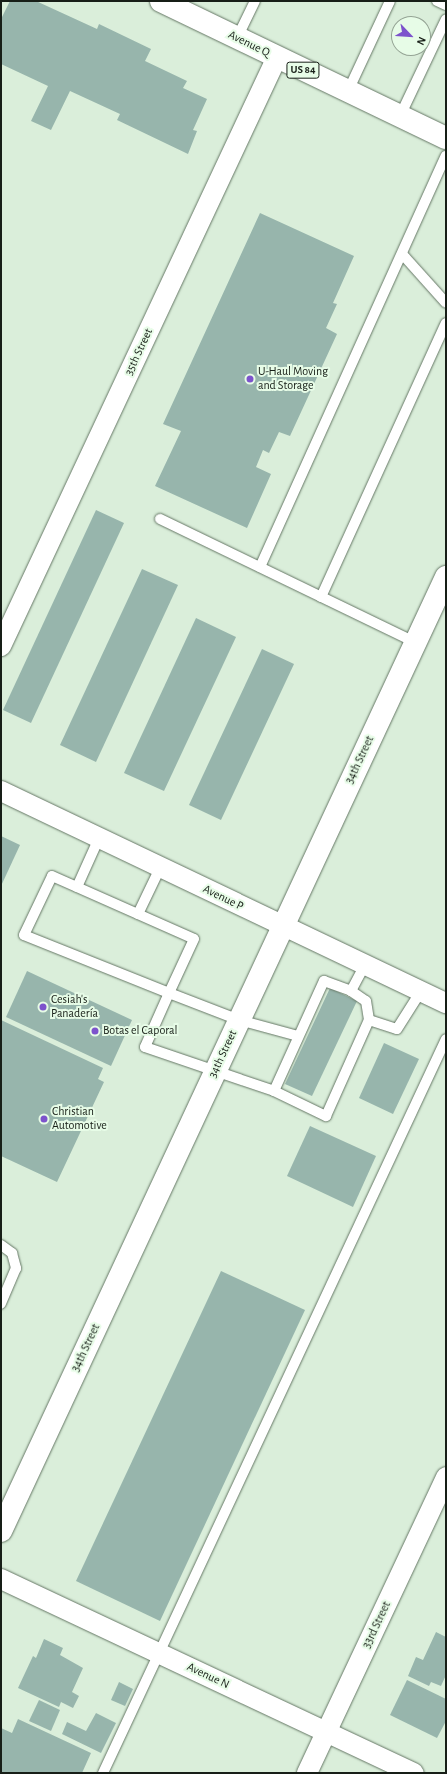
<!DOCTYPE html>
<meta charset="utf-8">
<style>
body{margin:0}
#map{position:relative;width:447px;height:1774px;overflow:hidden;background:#daeeda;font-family:"Alegreya Sans",sans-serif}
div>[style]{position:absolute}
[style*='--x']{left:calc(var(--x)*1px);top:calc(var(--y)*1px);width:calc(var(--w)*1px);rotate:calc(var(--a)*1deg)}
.building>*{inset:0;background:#97b5ac}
.roads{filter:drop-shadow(0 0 1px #657765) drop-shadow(0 0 1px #657765)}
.lane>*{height:10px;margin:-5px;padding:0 5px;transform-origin:5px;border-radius:5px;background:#fff}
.street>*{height:20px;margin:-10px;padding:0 10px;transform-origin:10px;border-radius:10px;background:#fff}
.secondary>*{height:22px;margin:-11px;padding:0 11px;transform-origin:11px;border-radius:11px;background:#fff}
.highway>*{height:22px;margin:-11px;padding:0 11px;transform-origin:11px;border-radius:11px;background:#fff}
.dots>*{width:11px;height:11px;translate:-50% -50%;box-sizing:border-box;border:2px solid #e7fce7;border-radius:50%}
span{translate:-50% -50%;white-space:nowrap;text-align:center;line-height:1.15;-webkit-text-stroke:4px #e7fce7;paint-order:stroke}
.shield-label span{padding:1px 3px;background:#e7fce7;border:1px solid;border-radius:3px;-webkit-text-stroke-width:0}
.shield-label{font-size:11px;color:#171e17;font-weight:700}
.street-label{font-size:12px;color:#171e17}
.poi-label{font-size:12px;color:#171e17}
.left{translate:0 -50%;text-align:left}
.frame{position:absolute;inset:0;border:2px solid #171e17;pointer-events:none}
.north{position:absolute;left:391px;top:16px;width:40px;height:40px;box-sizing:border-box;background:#e7fce7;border:1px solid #94a394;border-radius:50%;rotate:115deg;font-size:11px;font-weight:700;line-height:16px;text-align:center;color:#171e17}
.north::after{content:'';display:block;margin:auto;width:14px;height:18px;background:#7d53cc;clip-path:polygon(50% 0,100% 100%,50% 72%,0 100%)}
</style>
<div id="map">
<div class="building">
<div style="clip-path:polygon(10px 1px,36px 1px,97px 29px,99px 24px,151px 49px,145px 61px,187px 81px,183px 88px,207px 99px,193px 130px,197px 131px,188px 154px,117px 120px,120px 114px,70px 91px,51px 130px,31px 121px,48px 86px,1px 64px,1px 19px)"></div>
<div style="clip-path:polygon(260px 213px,354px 256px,333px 303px,337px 304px,326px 328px,337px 334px,290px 436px,279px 432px,269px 453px,263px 450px,256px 467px,271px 474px,247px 528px,155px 486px,181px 431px,163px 424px)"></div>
<div style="clip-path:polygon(96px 510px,124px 523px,31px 723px,3px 710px)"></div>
<div style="clip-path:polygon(142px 569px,178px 585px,96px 762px,60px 745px)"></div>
<div style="clip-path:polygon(196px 618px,236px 637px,164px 791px,124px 773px)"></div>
<div style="clip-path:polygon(262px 649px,294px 664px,221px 820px,189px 805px)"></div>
<div style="clip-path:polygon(1px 836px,20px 845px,1px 886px)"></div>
<div style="clip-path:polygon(27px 971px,132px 1020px,111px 1066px,6px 1017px)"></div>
<div style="clip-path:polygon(330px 988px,357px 1001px,312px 1096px,285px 1084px)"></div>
<div style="clip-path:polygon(1px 1020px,103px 1068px,98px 1079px,104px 1082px,57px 1182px,1px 1156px)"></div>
<div style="clip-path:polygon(384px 1043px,419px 1059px,393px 1114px,359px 1098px)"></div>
<div style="clip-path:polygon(310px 1126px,376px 1156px,353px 1207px,287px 1176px)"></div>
<div style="clip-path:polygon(221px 1271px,305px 1310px,160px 1621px,76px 1581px)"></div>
<div style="clip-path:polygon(436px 1632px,446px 1637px,446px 1675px,441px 1686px,431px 1682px,429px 1686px,408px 1676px,416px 1657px,423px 1660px)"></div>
<div style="clip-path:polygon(44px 1639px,63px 1648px,60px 1655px,83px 1668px,72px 1692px,79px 1696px,73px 1708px,61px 1702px,59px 1707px,18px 1688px,33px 1656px,36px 1658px)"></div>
<div style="clip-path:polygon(407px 1680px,446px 1699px,446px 1721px,437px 1738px,390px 1715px)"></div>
<div style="clip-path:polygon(119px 1682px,133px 1689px,125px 1706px,111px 1700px)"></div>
<div style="clip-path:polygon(39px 1700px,60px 1710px,51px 1731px,29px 1721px)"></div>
<div style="clip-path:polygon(96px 1713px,116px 1723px,101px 1753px,62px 1734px,67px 1722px,86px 1731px)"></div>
<div style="clip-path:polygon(18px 1719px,91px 1753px,82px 1773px,1px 1773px,1px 1728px,12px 1733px)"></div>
</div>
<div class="roads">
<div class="lane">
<div style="--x:437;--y:1;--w:10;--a:24"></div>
<div style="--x:237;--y:38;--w:41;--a:-64.1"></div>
<div style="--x:348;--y:91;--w:99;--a:-65"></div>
<div style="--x:400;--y:116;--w:107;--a:-64.6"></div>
<div style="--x:403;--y:255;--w:64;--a:48.1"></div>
<div style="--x:160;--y:519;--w:283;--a:25.8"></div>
<div style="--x:260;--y:567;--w:451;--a:-65.7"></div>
<div style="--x:321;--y:597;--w:301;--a:-65.5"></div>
<div style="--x:77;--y:887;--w:54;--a:-65.8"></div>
<div style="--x:138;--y:914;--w:51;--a:-64.4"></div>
<div style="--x:351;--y:991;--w:30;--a:-62"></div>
<div style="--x:298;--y:1036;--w:61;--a:-164.8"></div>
<div style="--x:239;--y:1020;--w:75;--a:-158.9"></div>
<div style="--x:169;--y:993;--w:156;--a:-158.2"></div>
<div style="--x:24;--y:935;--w:65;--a:-64.6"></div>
<div style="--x:52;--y:876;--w:155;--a:23.9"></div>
<div style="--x:194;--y:939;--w:60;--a:114.8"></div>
<div style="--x:169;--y:993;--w:59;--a:114"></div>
<div style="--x:145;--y:1047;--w:136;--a:18.8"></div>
<div style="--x:274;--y:1091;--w:58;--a:25.7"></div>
<div style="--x:326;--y:1116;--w:105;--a:-65.9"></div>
<div style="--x:369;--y:1020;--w:29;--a:18"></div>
<div style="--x:397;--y:1029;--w:45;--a:-57.7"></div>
<div style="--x:274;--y:1091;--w:121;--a:-65.6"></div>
<div style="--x:324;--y:981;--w:29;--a:20"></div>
<div style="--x:351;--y:991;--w:18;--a:34"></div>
<div style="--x:366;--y:1001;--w:19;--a:81"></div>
<div style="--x:1;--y:1245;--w:14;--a:36"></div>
<div style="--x:12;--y:1253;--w:16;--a:75"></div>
<div style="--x:16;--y:1268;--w:39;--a:113"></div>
<div style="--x:103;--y:1773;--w:810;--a:-64.95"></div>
</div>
<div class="street">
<div style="--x:1;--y:646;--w:650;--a:-64.89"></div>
<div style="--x:1;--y:791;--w:493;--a:25.5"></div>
<div style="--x:1;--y:1579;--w:456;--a:25.2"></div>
<div style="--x:307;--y:1773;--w:327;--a:-64.8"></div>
</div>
<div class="secondary">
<div style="--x:1;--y:1531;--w:1053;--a:-64.99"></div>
</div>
<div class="highway">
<div style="--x:161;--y:1;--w:316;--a:25.7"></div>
</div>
</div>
<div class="dots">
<div style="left:250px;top:379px;background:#7d53cc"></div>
<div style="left:43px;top:1007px;background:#7d53cc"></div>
<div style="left:95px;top:1031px;background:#7d53cc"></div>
<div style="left:44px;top:1119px;background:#7d53cc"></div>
</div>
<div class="shield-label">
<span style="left:303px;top:70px">US 84</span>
</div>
<div class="street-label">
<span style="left:249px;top:44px;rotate:26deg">Avenue Q</span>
<span style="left:139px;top:352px;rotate:-65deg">35th Street</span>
<span style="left:360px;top:760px;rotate:-65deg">34th Street</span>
<span style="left:223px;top:898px;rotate:26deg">Avenue P</span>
<span style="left:223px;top:1054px;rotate:-65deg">34th Street</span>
<span style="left:86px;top:1348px;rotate:-65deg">34th Street</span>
<span style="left:377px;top:1625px;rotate:-65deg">33rd Street</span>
<span style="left:208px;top:1676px;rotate:25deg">Avenue N</span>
</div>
<div class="poi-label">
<span class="left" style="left:258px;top:379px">U-Haul Moving<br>and Storage</span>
<span class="left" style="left:51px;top:1007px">Cesiah's<br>Panadería</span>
<span class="left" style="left:103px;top:1031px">Botas el Caporal</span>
<span class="left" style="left:52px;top:1119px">Christian<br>Automotive</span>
</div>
<div class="frame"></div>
<div class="north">N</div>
</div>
